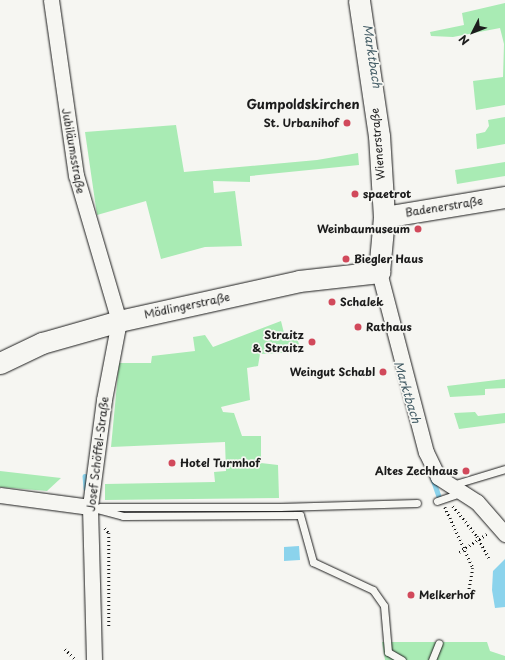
<!DOCTYPE html>
<meta charset="utf-8">
<style>
body{margin:0}
#map{position:relative;width:505px;height:660px;overflow:hidden;background:#f6f6f2;font-family:"Playpen Sans",sans-serif}
div>[style]{position:absolute}
[style*='--x']{left:calc(var(--x)*1px);top:calc(var(--y)*1px);width:calc(var(--w)*1px);rotate:calc(var(--a)*1deg)}
.green>*{inset:0;background:#a9ebb4}
.water>*{inset:0;background:#8bd3ec}
.stream>*{height:4.5px;margin:-2.25px;padding:0 2.25px;transform-origin:2.25px;border-radius:2.25px;background:#8bd3ec}
.path>*{height:2.5px;margin-top:-1.25px;transform-origin:0;background:repeating-linear-gradient(90deg,#1c1c1c 0 1px,transparent 0 4px)}
.roads{filter:drop-shadow(0 0 1px #1c1c1c) drop-shadow(0 0 1px #1c1c1c)}
.lane>*{height:7px;margin:-3.5px;padding:0 3.5px;transform-origin:3.5px;border-radius:3.5px;background:#f6f6f2}
.street>*{height:15px;margin:-7.5px;padding:0 7.5px;transform-origin:7.5px;border-radius:7.5px;background:#f6f6f2}
.secondary>*{height:21px;margin:-10.5px;padding:0 10.5px;transform-origin:10.5px;border-radius:10.5px;background:#f6f6f2}
.dots>*{width:11px;height:11px;translate:-50% -50%;box-sizing:border-box;border:2px solid #f6f6f2;border-radius:50%}
span{translate:-50% -50%;white-space:nowrap;text-align:center;line-height:1.15;-webkit-text-stroke:3.5px #f6f6f2;paint-order:stroke}
.poi-label{font-size:11px;color:#1c1c1c;font-weight:700}
.right{translate:-100% -50%;text-align:right}
.left{translate:0 -50%;text-align:left}
.street-label{font-size:11px;color:#1c1c1c}
.water-label{font-size:12px;color:#435c65;font-style:italic}
.quarter-label{font-size:13px;color:#1c1c1c;font-weight:700}
.north{position:absolute;left:453px;top:12px;width:40px;height:40px;-webkit-text-stroke:3px #f6f6f2;paint-order:stroke;rotate:228deg;font-size:11px;font-weight:700;line-height:16px;text-align:center;color:#1c1c1c}
.north::after{content:'';display:block;margin:auto;width:14px;height:18px;background:#1c1c1c;clip-path:polygon(50% 0,100% 100%,50% 72%,0 100%)}
</style>
<div id="map">
<div class="green">
<div style="clip-path:polygon(505px 3px,505px 105px,476px 110px,473px 81px,503px 77px,504px 44px,500px 28px,453px 37px,431px 36px,430px 32px,464px 25px,462px 13px)"></div>
<div style="clip-path:polygon(505px 117px,505px 144px,477px 149px,476px 134px,485px 132px,489px 126px,488px 120px)"></div>
<div style="clip-path:polygon(176px 125px,184px 172px,317px 160px,358px 153px,359px 165px,250px 176px,250px 182px,213px 181px,214px 193px,235px 191px,242px 246px,205px 247px,161px 259px,146px 201px,97px 215px,85px 132px)"></div>
<div style="clip-path:polygon(505px 162px,505px 176px,457px 184px,455px 170px)"></div>
<div style="clip-path:polygon(281px 321px,285px 337px,296px 336px,302px 352px,260px 354px,258px 366px,247px 368px,250px 400px,221px 407px,223px 412px,234px 413px,242px 436px,261px 436px,261px 463px,278px 465px,279px 498px,105px 500px,105px 484px,215px 482px,214px 472px,226px 471px,225px 442px,111px 447px,119px 363px,151px 363px,152px 356px,195px 351px,193px 337px,205px 335px,213px 347px)"></div>
<div style="clip-path:polygon(505px 379px,505px 388px,485px 389px,485px 395px,450px 397px,447px 386px)"></div>
<div style="clip-path:polygon(475px 412px,478px 416px,505px 413px,505px 423px,459px 429px,454px 413px)"></div>
<div style="clip-path:polygon(0 471px,61px 478px,47px 491px,0 487px)"></div>
<div style="clip-path:polygon(382px 642px,487px 642px,490px 651px,505px 656px,505px 660px,385px 660px)"></div>
</div>
<div class="water">
<div style="clip-path:polygon(299px 546px,300px 560px,284px 561px,284px 547px)"></div>
<div style="clip-path:polygon(505px 559px,505px 607px,495px 608px,492px 590px,493px 571px)"></div>
</div>
<div class="stream">
<div style="--x:85;--y:476;--w:12;--a:85"></div>
<div style="--x:433;--y:479;--w:18;--a:71"></div>
</div>
<div class="path">
<div style="--x:453;--y:506;--w:38;--a:51"></div>
<div style="--x:477;--y:536;--w:25;--a:61"></div>
<div style="--x:445;--y:507;--w:67;--a:65.3"></div>
<div style="--x:473;--y:568;--w:23;--a:100"></div>
<div style="--x:105;--y:528;--w:6;--a:51"></div>
<div style="--x:109;--y:533;--w:93;--a:90"></div>
<div style="--x:459;--y:552;--w:33;--a:-33"></div>
<div style="--x:65;--y:649;--w:16;--a:45"></div>
</div>
<div class="roads">
<div class="lane">
<div style="--x:452;--y:485;--w:55;--a:-16.8"></div>
<div style="--x:437;--y:501;--w:24;--a:-19"></div>
<div style="--x:90;--y:507;--w:34;--a:15"></div>
<div style="--x:123;--y:516;--w:177;--a:-0.3"></div>
<div style="--x:300;--y:515;--w:49;--a:74.5"></div>
<div style="--x:313;--y:562;--w:66;--a:25"></div>
<div style="--x:373;--y:590;--w:19;--a:55"></div>
<div style="--x:384;--y:606;--w:46;--a:85"></div>
<div style="--x:388;--y:652;--w:16;--a:30"></div>
<div style="--x:100;--y:507;--w:180;--a:0"></div>
<div style="--x:280;--y:507;--w:137;--a:-1.7"></div>
<div style="--x:432;--y:660;--w:18;--a:-68"></div>
</div>
<div class="street">
<div style="--x:51;--y:0;--w:177;--a:81.9"></div>
<div style="--x:76;--y:175;--w:152;--a:73.6"></div>
<div style="--x:119;--y:321;--w:80;--a:100.8"></div>
<div style="--x:104;--y:400;--w:108;--a:97.5"></div>
<div style="--x:90;--y:507;--w:153;--a:88.5"></div>
<div style="--x:379;--y:272;--w:186;--a:75.4"></div>
<div style="--x:426;--y:452;--w:28;--a:64"></div>
<div style="--x:438;--y:477;--w:46;--a:32.7"></div>
<div style="--x:477;--y:502;--w:43;--a:48.8"></div>
<div style="--x:0;--y:495;--w:91;--a:7.6"></div>
</div>
<div class="secondary">
<div style="--x:384;--y:217;--w:123;--a:-9.4"></div>
<div style="--x:0;--y:363;--w:47;--a:-25.5"></div>
<div style="--x:42;--y:343;--w:80;--a:-15.9"></div>
<div style="--x:119;--y:321;--w:184;--a:-12.5"></div>
<div style="--x:299;--y:281;--w:81;--a:-6.4"></div>
<div style="--x:379;--y:272;--w:55;--a:-84.8"></div>
<div style="--x:384;--y:217;--w:81;--a:-93.5"></div>
<div style="--x:379;--y:136;--w:137;--a:-98.4"></div>
</div>
</div>
<div class="dots">
<div style="left:347px;top:123px;background:#d1495b"></div>
<div style="left:355px;top:194px;background:#d1495b"></div>
<div style="left:418px;top:229px;background:#d1495b"></div>
<div style="left:346px;top:259px;background:#d1495b"></div>
<div style="left:332px;top:302px;background:#d1495b"></div>
<div style="left:358px;top:327px;background:#d1495b"></div>
<div style="left:312px;top:342px;background:#d1495b"></div>
<div style="left:383px;top:372px;background:#d1495b"></div>
<div style="left:172px;top:463px;background:#d1495b"></div>
<div style="left:466px;top:471px;background:#d1495b"></div>
<div style="left:411px;top:595px;background:#d1495b"></div>
</div>
<div class="poi-label">
<span class="right" style="left:339px;top:123px">St. Urbanihof</span>
<span class="left" style="left:363px;top:194px">spaetrot</span>
<span class="right" style="left:410px;top:229px">Weinbaumuseum</span>
<span class="left" style="left:354px;top:259px">Biegler Haus</span>
<span class="left" style="left:340px;top:302px">Schalek</span>
<span class="left" style="left:366px;top:327px">Rathaus</span>
<span class="right" style="left:304px;top:342px">Straitz<br>&amp; Straitz</span>
<span class="right" style="left:375px;top:372px">Weingut Schabl</span>
<span class="left" style="left:180px;top:463px">Hotel Turmhof</span>
<span class="right" style="left:458px;top:471px">Altes Zechhaus</span>
<span class="left" style="left:419px;top:595px">Melkerhof</span>
</div>
<div class="street-label">
<span style="left:378px;top:144px;rotate:-95deg">Wienerstraße</span>
<span style="left:73px;top:151px;rotate:80deg">Jubiläumsstraße</span>
<span style="left:444px;top:207px;rotate:-9deg">Badenerstraße</span>
<span style="left:187px;top:306px;rotate:-12deg">Mödlingerstraße</span>
<span style="left:98px;top:454px;rotate:-83deg">Josef Schöffel-Straße</span>
</div>
<div class="water-label">
<span style="left:372px;top:56px;rotate:81deg">Marktbach</span>
<span style="left:407px;top:392px;rotate:73deg">Marktbach</span>
</div>
<div class="quarter-label">
<span style="left:303px;top:104px">Gumpoldskirchen</span>
</div>
<div class="north">N</div>
</div>
